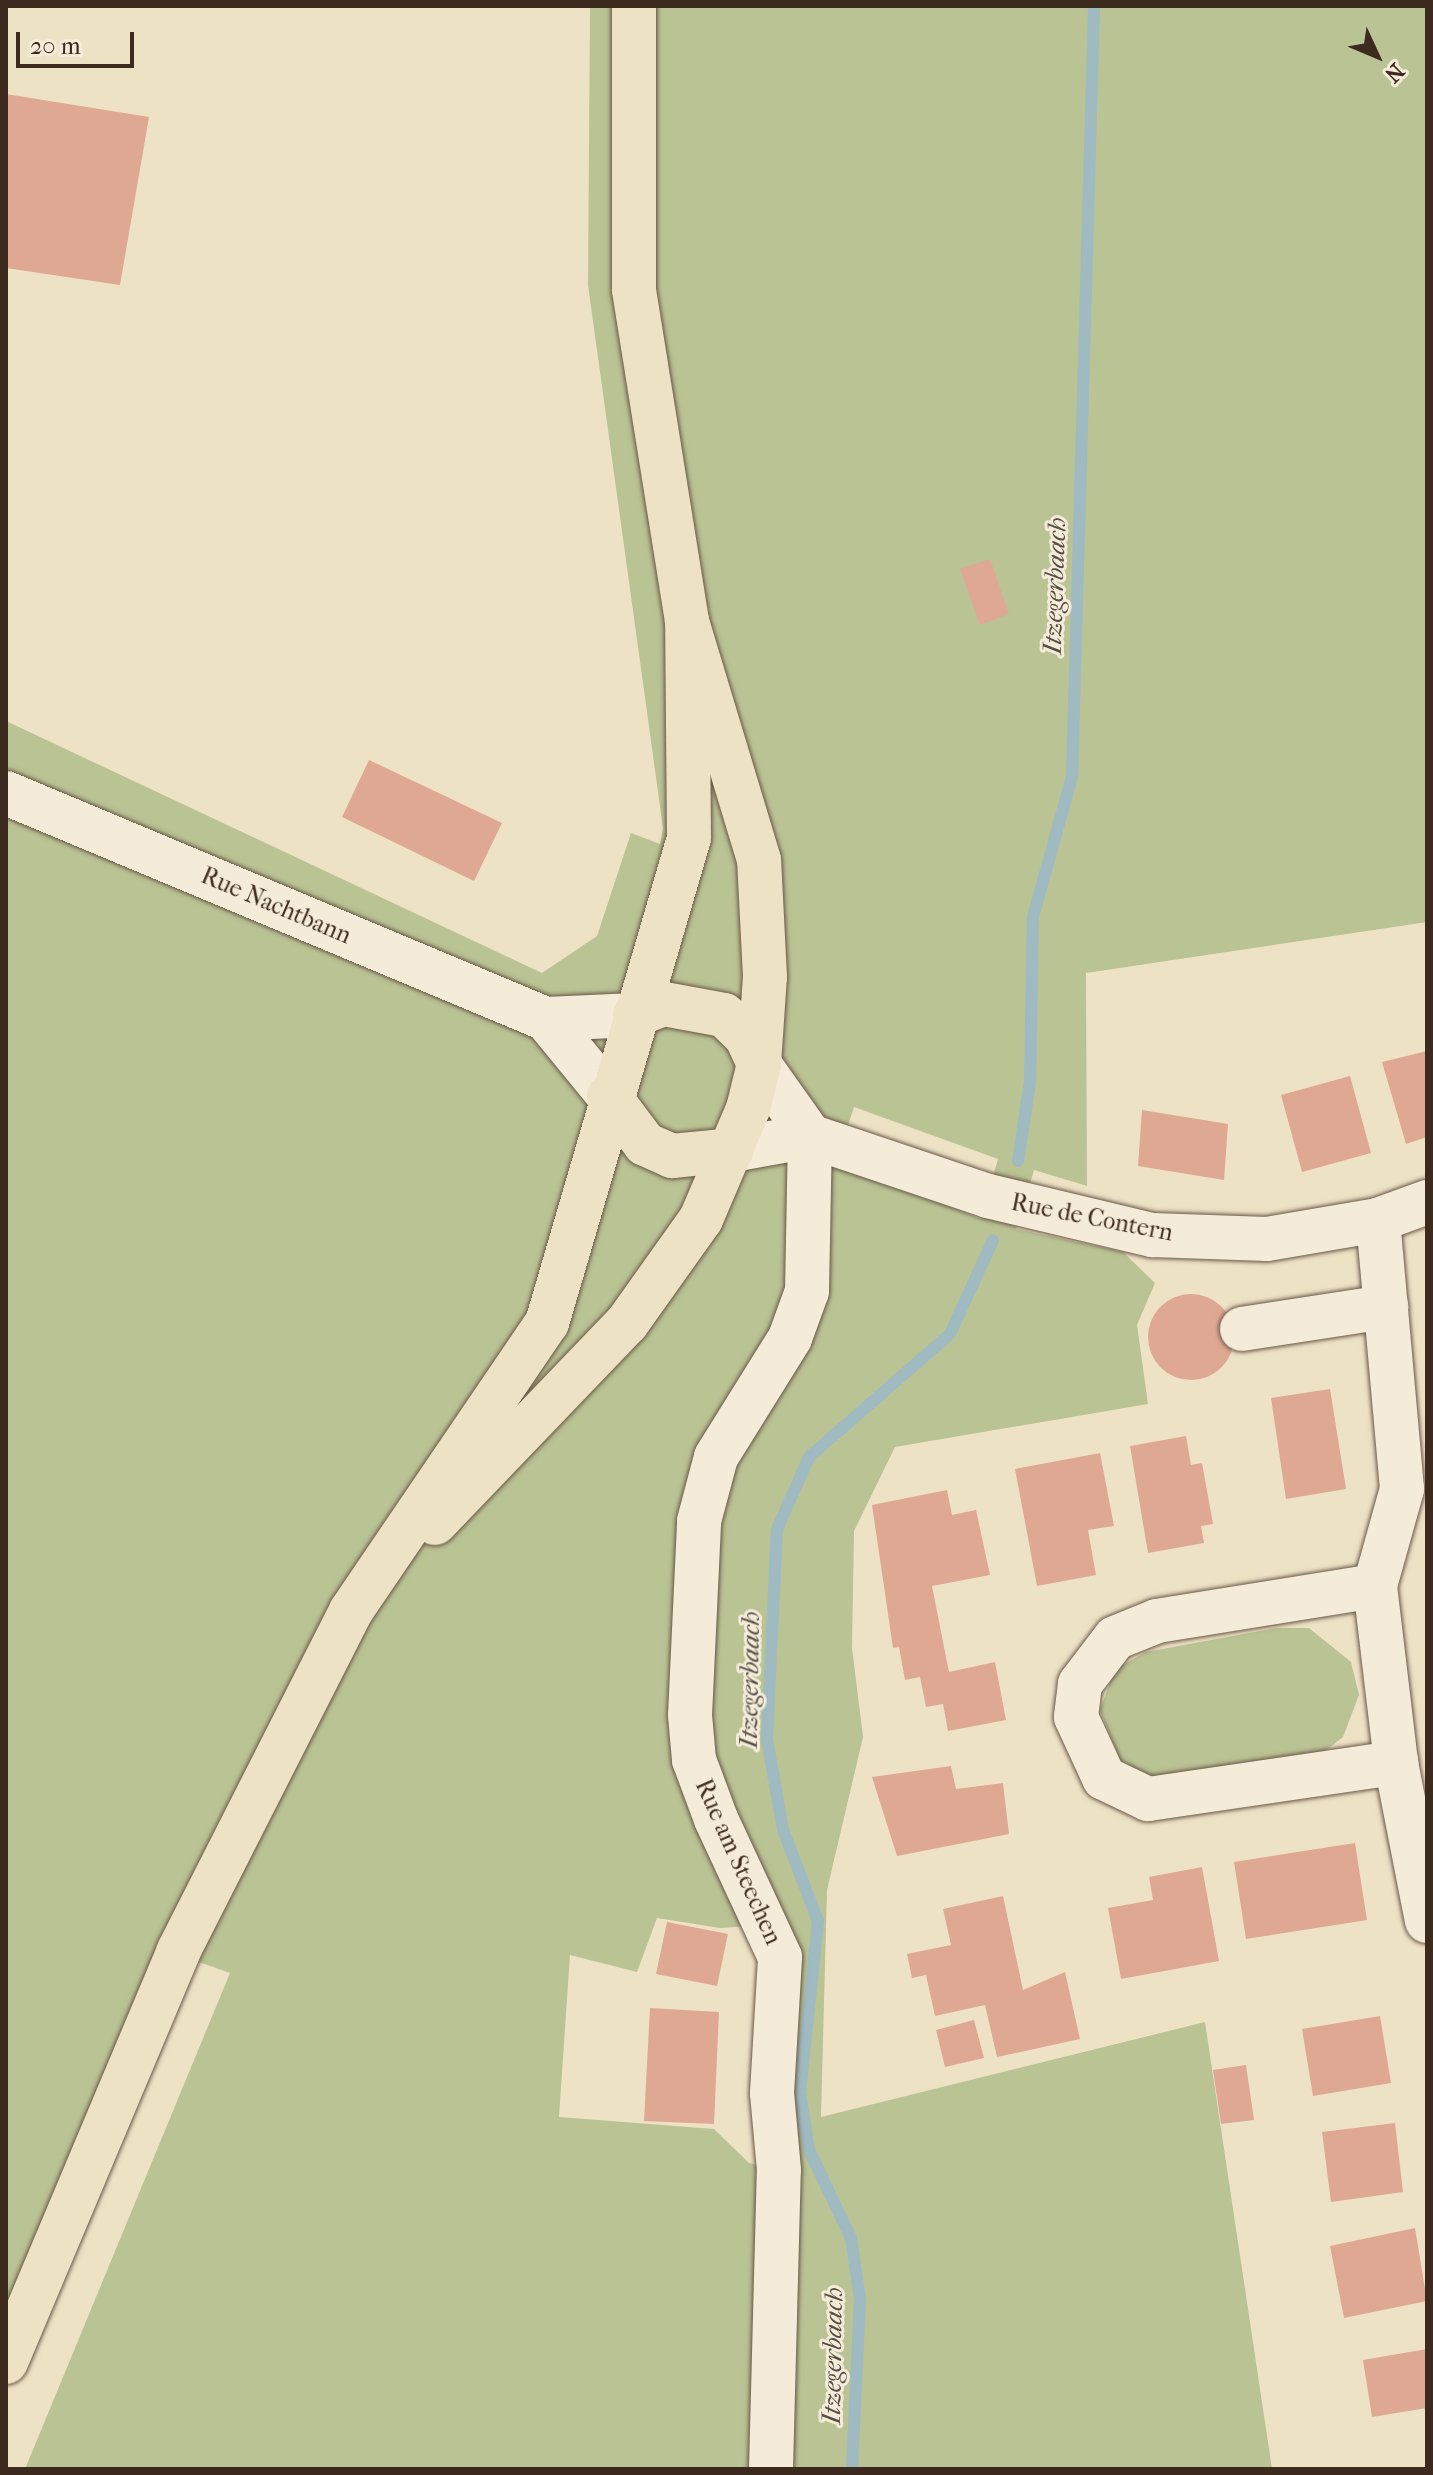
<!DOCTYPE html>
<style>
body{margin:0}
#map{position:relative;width:1433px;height:2475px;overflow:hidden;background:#eee2c5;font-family:"IM FELL French Canon",serif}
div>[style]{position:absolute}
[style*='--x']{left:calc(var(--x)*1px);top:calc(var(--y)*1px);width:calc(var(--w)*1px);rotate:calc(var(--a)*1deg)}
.green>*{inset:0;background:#bac394}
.stream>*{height:12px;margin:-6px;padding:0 6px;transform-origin:6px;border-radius:6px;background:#9fbac0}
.building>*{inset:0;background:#dfa893}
.round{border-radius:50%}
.roads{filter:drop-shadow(0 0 2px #695848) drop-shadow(0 0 2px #695848)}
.minor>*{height:44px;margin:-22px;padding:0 22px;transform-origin:22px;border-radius:22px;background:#f4ecd9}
.major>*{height:44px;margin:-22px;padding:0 22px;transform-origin:22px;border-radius:22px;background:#eee2c5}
span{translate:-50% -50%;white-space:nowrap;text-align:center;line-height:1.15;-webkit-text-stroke:6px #f4ecd9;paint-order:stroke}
.street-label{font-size:24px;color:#3d2a1e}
.water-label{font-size:26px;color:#564e46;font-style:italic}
.frame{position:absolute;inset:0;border:8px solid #3d2a1e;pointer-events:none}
.north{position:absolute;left:1337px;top:16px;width:80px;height:80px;-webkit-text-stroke:6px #f4ecd9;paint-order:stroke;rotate:134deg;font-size:22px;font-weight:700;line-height:32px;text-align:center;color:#3d2a1e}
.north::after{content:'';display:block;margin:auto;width:28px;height:36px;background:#3d2a1e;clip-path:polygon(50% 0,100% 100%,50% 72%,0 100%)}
.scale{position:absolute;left:16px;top:32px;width:118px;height:36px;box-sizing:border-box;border:4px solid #3d2a1e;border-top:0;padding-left:10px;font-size:24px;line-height:28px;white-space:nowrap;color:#3d2a1e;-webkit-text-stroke:6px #f4ecd9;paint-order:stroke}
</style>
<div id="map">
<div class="green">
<div style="clip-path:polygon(evenodd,590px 6px,1427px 6px,1427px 922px,1086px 973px,1087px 1186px,1034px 1170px,1016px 1229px,1123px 1252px,1155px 1283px,1137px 1325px,1148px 1404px,895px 1447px,854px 1531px,852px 1648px,863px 1737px,827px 1890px,821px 2117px,1205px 2022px,1272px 2469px,25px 2469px,230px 1973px,159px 1948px,6px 2328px,6px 721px,542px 973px,597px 936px,631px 833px,660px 844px,663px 828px,588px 285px,590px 6px,854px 1107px,998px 1159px,981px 1219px,890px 1183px,841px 1146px,854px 1107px,590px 6px,657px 1918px,720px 1928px,768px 1925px,778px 2170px,749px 2163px,714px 2129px,559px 2117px,570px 1955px,637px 1972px,657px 1918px)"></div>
<div style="clip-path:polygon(1276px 1628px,1309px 1628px,1351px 1662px,1359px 1695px,1343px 1737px,1324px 1752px,1149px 1777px,1120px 1760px,1100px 1710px,1115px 1669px,1146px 1652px)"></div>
</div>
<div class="stream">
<div style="--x:1018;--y:1161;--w:80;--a:-81.4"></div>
<div style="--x:1030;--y:1082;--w:165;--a:-89"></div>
<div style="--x:1033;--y:917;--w:146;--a:-74.5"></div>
<div style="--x:1072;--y:776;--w:770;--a:-88.36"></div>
<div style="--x:852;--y:2469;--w:170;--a:-87.3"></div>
<div style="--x:860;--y:2299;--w:62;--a:-98.4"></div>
<div style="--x:851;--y:2238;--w:98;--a:-115.5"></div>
<div style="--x:809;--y:2150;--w:58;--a:-99"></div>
<div style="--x:800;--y:2093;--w:173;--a:-84"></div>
<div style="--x:818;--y:1921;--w:97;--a:-111"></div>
<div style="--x:783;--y:1830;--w:92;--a:-100"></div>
<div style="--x:767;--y:1739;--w:210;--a:-87.3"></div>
<div style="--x:777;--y:1529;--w:79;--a:-66"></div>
<div style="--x:809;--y:1457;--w:187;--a:-41.1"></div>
<div style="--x:950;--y:1334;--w:103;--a:-65.4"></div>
</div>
<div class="building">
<div style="clip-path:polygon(6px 94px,149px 117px,120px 285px,6px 268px)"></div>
<div style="clip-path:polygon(990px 559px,1009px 614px,980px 625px,960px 569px)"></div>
<div style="clip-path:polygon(369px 760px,502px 823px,474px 881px,342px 817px)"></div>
<div style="clip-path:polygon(1427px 1051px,1427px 1137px,1406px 1144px,1382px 1062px)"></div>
<div style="clip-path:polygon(1350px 1076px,1371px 1153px,1302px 1172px,1281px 1095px)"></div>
<div style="clip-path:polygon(1142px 1110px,1228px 1124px,1224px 1180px,1138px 1166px)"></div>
<div class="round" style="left:1148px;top:1294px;width:86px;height:86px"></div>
<div style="clip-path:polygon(1330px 1389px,1346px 1489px,1286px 1499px,1271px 1398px)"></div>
<div style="clip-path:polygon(1186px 1436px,1191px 1465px,1202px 1463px,1213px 1524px,1201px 1526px,1204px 1543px,1148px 1553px,1130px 1446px)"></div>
<div style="clip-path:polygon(1100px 1453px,1114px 1526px,1088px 1530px,1096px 1575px,1037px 1586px,1015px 1469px)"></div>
<div style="clip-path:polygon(947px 1490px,952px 1515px,976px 1510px,990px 1575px,932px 1586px,949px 1672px,995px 1662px,1006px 1720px,948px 1731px,943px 1704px,926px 1707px,920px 1677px,905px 1680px,899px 1647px,893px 1648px,872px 1505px)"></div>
<div style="clip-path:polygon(951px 1766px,956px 1789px,1003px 1783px,1009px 1834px,897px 1856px,872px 1777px)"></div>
<div style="clip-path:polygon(1355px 1843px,1367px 1920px,1246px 1939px,1234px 1862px)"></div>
<div style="clip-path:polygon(1202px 1867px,1219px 1961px,1121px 1979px,1108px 1908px,1153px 1900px,1149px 1877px)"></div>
<div style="clip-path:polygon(1003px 1896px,1023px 1990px,1065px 1972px,1080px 2039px,997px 2057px,985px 2005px,935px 2016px,926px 1975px,912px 1978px,907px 1954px,951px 1945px,943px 1909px)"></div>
<div style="clip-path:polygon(667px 1922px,728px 1934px,717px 1986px,656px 1974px)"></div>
<div style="clip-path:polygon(650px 2008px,719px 2012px,714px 2124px,644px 2121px)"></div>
<div style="clip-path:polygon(1380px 2016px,1391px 2083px,1313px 2096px,1302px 2029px)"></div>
<div style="clip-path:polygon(974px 2020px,984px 2058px,945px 2067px,936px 2030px)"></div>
<div style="clip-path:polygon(1246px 2065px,1254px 2120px,1221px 2124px,1213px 2070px)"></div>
<div style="clip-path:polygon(1395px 2123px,1403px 2192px,1331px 2202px,1322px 2132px)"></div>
<div style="clip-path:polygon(1415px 2228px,1427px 2301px,1344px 2318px,1330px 2246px)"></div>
<div style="clip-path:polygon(1427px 2349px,1427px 2408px,1372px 2417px,1363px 2360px)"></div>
</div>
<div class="roads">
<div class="minor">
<div style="--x:6;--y:793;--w:585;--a:22.71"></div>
<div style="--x:546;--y:1019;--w:89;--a:-2.6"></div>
<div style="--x:546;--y:1019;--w:99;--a:50.7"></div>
<div style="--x:759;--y:1064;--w:88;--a:54.7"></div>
<div style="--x:732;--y:1150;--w:79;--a:-10.2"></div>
<div style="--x:810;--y:1136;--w:188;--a:18.6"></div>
<div style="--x:988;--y:1196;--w:169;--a:13.4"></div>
<div style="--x:1152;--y:1235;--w:115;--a:2"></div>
<div style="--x:1267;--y:1239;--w:113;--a:-9.7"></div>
<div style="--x:1378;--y:1220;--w:52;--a:-20.2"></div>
<div style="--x:1378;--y:1220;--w:270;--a:84.9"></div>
<div style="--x:1402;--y:1489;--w:101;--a:105.6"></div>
<div style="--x:1375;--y:1586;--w:178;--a:83.2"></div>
<div style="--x:1396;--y:1763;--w:161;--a:78.9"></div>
<div style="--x:1242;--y:1329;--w:146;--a:-8.7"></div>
<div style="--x:1375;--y:1586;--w:221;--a:170.9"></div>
<div style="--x:1157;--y:1621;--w:45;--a:158"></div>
<div style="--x:1115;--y:1638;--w:58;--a:127.3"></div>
<div style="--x:1080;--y:1684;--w:33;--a:97"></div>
<div style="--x:1076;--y:1717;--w:67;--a:65.3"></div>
<div style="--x:1104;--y:1778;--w:49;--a:25.5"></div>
<div style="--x:1148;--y:1799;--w:251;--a:-8.3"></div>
<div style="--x:771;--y:2469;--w:299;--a:-88.5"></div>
<div style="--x:779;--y:2170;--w:77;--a:-95.2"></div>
<div style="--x:772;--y:2093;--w:136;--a:-86.6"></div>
<div style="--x:780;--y:1957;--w:152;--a:-114.9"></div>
<div style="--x:716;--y:1819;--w:63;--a:-110.4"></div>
<div style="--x:694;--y:1760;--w:45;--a:-95.1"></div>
<div style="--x:690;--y:1715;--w:194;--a:-87.3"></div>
<div style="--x:699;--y:1521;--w:66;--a:-75.1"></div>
<div style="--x:716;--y:1457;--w:140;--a:-58.1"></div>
<div style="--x:790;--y:1338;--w:50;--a:-70.1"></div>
<div style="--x:807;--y:1291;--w:155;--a:-88.9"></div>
</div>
<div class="major">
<div style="--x:635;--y:1015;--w:31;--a:-21"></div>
<div style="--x:664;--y:1004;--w:61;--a:10.4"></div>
<div style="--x:724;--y:1015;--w:30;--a:44"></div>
<div style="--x:746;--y:1036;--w:31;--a:65"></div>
<div style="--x:609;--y:1096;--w:60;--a:53.1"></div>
<div style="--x:645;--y:1144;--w:30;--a:24"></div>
<div style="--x:672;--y:1156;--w:60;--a:-5.7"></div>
<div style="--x:435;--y:1523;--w:277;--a:-46.2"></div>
<div style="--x:627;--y:1323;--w:128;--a:-54.6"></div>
<div style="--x:701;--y:1219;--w:120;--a:-66.9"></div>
<div style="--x:748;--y:1109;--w:46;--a:-76.3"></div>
<div style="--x:759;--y:1064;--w:87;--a:-86.1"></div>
<div style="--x:765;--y:977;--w:117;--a:-92.9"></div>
<div style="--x:759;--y:860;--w:250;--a:-106.8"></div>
<div style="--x:687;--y:621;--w:335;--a:-99.1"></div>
<div style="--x:634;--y:290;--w:284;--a:-90"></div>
<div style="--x:6;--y:2362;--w:445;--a:-67.2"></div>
<div style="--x:178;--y:1952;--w:382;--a:-63.1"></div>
<div style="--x:351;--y:1611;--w:348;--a:-55.8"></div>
<div style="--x:547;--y:1323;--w:505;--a:-73.68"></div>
<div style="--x:689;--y:838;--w:217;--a:-90.5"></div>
</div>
</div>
<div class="street-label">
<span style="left:276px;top:906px;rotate:23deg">Rue Nachtbann</span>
<span style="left:1092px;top:1218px;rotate:11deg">Rue de Contern</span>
<span style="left:738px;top:1862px;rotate:66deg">Rue am Steechen</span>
</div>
<div class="water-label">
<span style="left:1055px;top:586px;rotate:-88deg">Itzegerbaach</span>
<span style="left:750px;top:1680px;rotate:-89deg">Itzegerbaach</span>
<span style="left:833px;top:2356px;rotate:-89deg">Itzegerbaach</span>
</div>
<div class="frame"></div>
<div class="north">N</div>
<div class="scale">20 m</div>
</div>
